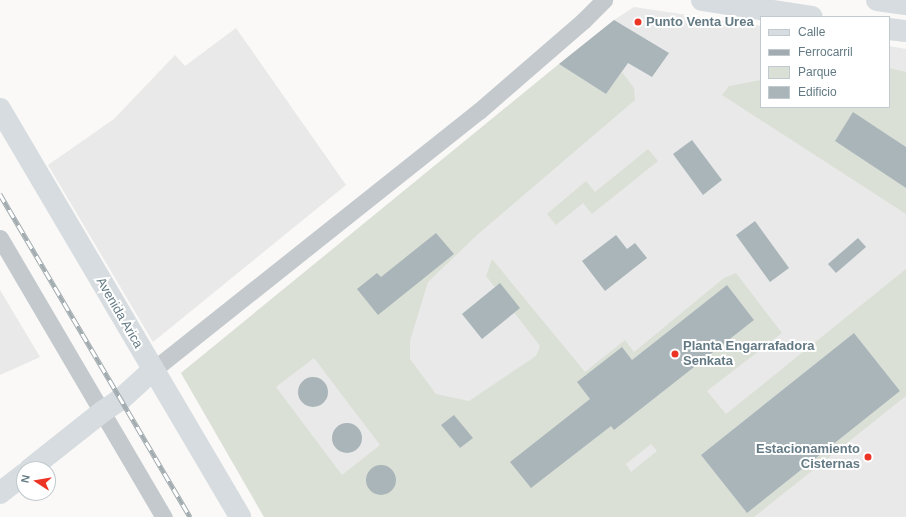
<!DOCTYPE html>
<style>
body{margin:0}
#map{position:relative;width:906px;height:517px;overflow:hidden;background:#faf9f7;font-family:Helvetica,sans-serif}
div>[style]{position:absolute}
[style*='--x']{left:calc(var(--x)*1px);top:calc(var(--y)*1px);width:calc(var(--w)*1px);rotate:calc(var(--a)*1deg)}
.built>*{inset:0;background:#e8e9e8}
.green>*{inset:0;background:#dbe0d6}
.building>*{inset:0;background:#a9b5b9}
.round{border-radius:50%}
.street>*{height:17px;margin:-8.5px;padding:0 8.5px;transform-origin:8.5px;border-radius:8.5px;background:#c3c9cc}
.secondary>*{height:22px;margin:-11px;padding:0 11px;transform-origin:11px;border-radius:11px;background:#d6dcdf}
.primary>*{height:22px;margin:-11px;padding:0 11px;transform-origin:11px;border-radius:11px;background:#d6dcdf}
.highway>*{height:22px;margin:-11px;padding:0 11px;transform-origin:11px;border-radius:11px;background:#d6dcdf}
.rail>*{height:4.5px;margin-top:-2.25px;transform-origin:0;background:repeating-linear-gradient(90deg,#fff 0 9px,#a2acb0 0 18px);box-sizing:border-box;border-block:1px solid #a2acb0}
.dots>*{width:11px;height:11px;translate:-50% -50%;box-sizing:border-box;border:2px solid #fff;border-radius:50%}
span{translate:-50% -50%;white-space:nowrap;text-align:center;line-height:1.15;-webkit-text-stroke:4px #fff;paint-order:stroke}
.poi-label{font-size:13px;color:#637a84;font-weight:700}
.left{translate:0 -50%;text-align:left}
.right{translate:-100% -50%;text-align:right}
.street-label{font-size:13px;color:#637a84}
.legend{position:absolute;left:760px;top:16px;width:130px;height:92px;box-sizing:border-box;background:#fff;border:1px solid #c1cace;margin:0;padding:5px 7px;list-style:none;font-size:12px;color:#637a84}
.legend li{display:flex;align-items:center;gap:8px;height:20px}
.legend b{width:20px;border:1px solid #c1cace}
.north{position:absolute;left:16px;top:461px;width:40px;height:40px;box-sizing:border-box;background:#fff;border:1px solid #c1cace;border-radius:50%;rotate:282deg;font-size:11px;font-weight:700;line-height:16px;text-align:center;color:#637a84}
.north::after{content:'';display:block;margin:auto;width:14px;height:18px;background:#ec3425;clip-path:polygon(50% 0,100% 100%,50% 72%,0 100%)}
</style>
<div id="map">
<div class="built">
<div style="clip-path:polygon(634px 7px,761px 26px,761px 107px,889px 107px,889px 46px,906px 49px,906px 517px,264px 517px,181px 373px,559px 64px,614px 20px)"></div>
<div style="clip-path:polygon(236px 28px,346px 185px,153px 342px,48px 165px,114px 119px,175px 55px,185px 66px)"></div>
<div style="clip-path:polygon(0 290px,40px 357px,0 375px)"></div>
</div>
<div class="green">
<div style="clip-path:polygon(evenodd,559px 64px,606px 94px,622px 72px,634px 88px,635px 100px,477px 235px,428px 282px,410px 341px,410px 359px,436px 394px,469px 401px,536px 356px,540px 346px,486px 276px,492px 259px,585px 372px,625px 340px,634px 352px,724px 278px,736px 273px,782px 333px,707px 391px,726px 414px,906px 269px,906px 396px,754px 517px,264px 517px,181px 373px,559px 64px,727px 285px,754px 320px,614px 430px,622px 348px,632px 360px,727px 285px,559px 64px,854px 333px,900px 391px,747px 513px,701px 455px,854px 333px,559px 64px,314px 358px,380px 445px,342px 475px,276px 387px,314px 358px,559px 64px,454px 415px,472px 438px,460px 448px,442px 425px,454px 415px,559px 64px,651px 444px,657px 451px,631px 472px,626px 464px,651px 444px)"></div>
<div style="clip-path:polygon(889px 68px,906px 72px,906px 147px,854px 113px,835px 141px,906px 188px,906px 214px,722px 95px,729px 86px,761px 80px,761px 107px,889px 107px)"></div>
<div style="clip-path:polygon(648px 149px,658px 161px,592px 214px,583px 203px,556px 225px,547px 214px,586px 181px,595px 192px)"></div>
</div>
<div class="building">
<div style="clip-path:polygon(614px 20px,669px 53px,652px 77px,628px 63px,606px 94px,559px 64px)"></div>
<div style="clip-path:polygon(853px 112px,906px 147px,906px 188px,835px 141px)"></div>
<div style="clip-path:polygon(692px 140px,722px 180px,703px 195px,673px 154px)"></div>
<div style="clip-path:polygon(755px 221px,789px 268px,770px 282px,736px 235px)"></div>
<div style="clip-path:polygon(436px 233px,454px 254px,378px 315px,357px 289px,377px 273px,381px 277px)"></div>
<div style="clip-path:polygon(616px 235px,627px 249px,635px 243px,647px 258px,605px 291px,582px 261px)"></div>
<div style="clip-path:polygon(858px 238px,866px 247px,836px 273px,828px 264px)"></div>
<div style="clip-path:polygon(500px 283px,520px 308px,482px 339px,462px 314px)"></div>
<div style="clip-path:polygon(727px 285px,754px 320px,614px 430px,611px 426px,531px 488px,510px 462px,590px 399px,577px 382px,622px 347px,632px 360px)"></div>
<div style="clip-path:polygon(854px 333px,900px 391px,747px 513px,701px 455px)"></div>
<div class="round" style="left:298px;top:377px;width:30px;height:30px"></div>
<div style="clip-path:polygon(454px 415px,473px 438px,460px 448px,441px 425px)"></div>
<div class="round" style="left:332px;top:423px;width:30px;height:30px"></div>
<div class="round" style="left:366px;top:465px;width:30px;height:30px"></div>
</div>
<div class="street">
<div style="--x:0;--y:238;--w:324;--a:59.6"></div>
<div style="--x:153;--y:370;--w:416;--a:-38.5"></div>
<div style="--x:479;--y:111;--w:138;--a:-40.9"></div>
<div style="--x:583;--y:21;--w:30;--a:-45"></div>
</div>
<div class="secondary">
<div style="--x:0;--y:109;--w:473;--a:59.5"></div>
<div style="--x:30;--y:469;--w:92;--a:-38.4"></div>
<div style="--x:102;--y:412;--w:22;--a:-34"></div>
<div style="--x:120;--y:400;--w:45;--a:-42.3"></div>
<div style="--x:0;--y:493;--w:31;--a:-38"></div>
</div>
<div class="primary">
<div style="--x:702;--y:0;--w:111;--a:8.8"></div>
<div style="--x:889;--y:29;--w:17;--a:7"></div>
</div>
<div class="highway">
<div style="--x:877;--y:0;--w:29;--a:8"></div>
</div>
<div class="rail">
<div style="--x:0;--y:194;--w:375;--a:59.5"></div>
</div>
<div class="dots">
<div style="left:638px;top:22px;background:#ec3425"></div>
<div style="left:675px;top:354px;background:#ec3425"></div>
<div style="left:868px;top:457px;background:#ec3425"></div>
</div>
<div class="poi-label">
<span class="left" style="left:646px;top:22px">Punto Venta Urea</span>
<span class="left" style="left:683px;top:354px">Planta Engarrafadora<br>Senkata</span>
<span class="right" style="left:860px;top:457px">Estacionamiento<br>Cisternas</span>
</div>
<div class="street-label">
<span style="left:119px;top:313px;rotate:60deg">Avenida Arica</span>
</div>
<ul class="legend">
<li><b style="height:5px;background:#d6dcdf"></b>Calle</li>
<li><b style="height:5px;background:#a2acb0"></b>Ferrocarril</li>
<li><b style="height:11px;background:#dbe0d6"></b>Parque</li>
<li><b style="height:11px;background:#a9b5b9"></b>Edificio</li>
</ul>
<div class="north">N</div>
</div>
